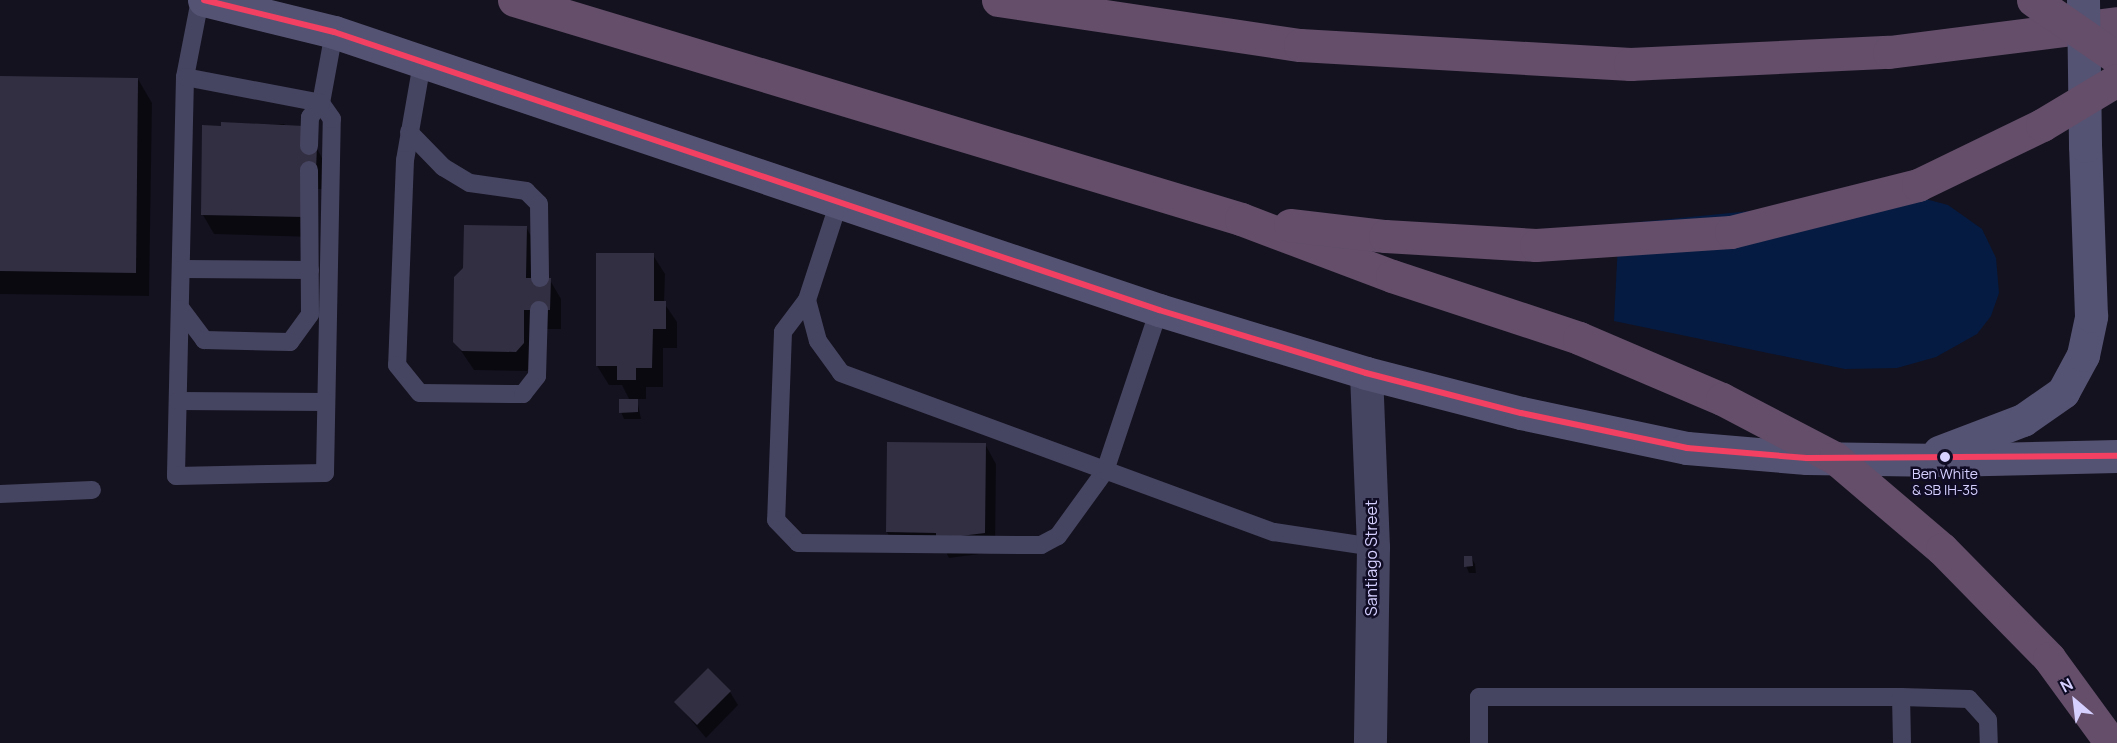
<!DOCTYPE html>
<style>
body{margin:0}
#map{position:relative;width:2117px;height:743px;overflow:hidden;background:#14121f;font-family:Manrope,sans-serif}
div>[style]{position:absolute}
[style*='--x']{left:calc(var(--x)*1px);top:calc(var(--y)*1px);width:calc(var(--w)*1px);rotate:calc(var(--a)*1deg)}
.water>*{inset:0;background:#051b42}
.shadow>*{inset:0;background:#0007}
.building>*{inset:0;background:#322f42}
.service>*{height:18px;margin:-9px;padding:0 9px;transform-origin:9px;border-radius:9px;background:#464561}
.minor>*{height:33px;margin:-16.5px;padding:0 16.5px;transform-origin:16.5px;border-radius:16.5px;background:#464561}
.secondary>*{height:33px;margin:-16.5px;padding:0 16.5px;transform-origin:16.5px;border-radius:16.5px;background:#555373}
.motorway>*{height:33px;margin:-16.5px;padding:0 16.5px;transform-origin:16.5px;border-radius:16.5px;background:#644e6a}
.secondary-bridge>*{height:33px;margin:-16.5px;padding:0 16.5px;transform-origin:16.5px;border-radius:16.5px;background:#555373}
.motorway-bridge>*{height:33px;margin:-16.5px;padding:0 16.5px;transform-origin:16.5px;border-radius:16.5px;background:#644e6a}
.bus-1>*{height:6px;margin:-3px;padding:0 3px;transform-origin:3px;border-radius:3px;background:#f24062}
.dots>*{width:16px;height:16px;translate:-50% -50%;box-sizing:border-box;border:3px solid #100c25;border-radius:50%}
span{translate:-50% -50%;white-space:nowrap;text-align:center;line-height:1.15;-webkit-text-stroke:5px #100c25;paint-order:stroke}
.bus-label{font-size:14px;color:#d5d0ff}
.street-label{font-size:16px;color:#d5d0ff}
.north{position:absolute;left:2045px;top:671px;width:60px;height:60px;-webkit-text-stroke:4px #100c25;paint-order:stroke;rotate:332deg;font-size:16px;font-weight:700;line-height:24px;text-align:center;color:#d5d0ff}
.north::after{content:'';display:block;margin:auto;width:21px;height:27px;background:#d5d0ff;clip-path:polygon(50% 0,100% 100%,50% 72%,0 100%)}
</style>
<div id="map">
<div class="water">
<div style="clip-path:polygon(1881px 187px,1948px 205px,1982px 229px,1996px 258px,1999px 293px,1991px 316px,1977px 334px,1936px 357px,1897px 368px,1845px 369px,1614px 321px,1619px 224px,1761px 210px)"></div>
</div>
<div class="shadow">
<div style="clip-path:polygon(0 77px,138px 79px,152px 103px,149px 296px,0 294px)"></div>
<div style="clip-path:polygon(284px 124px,316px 147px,327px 167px,326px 189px,313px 189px,314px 237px,214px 234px,203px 215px,204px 127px)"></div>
<div style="clip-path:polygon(526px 227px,537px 247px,537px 279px,550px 280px,561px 299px,561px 329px,535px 329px,534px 363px,527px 371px,474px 370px,455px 342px)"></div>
<div style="clip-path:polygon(653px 255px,665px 274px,664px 303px,677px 322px,677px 348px,663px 348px,663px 387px,646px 387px,646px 399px,637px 399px,641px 419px,624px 419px,621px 412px,630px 401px,622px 385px,609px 385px,597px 366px)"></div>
<div style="clip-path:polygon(985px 444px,996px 464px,995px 552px,949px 558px,946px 552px,898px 551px,887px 532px)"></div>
<div style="clip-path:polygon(1471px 557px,1475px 564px,1476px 573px,1469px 573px,1466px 566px)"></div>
<div style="clip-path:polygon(730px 692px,738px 705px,706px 738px,676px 702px)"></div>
</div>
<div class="building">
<div style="clip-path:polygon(0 76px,138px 78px,136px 273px,0 271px)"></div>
<div style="clip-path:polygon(221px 122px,304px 126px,317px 146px,316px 170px,304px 217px,201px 215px,202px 125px,221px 126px)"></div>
<div style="clip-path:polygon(464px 225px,527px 226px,526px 278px,551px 278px,550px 310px,524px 310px,524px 343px,516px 352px,462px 351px,453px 342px,454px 277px,463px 268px)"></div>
<div style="clip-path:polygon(596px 253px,654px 253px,654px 301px,666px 301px,666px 329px,653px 329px,652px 368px,636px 368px,636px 380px,617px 380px,617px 366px,596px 366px)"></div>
<div style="clip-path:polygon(619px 399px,638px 399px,638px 412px,619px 413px)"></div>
<div style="clip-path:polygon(887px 442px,986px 443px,985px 533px,936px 539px,936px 533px,886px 532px)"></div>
<div style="clip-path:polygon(1464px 556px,1472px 556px,1473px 566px,1464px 567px)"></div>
<div style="clip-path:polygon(708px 668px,731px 691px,697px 725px,674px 702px)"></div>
</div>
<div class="service">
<div style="--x:200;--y:0;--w:78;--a:101"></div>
<div style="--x:185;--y:77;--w:399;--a:91.3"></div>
<div style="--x:176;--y:476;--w:149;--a:-1.2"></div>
<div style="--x:325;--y:473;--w:354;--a:-88.9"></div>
<div style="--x:332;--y:119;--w:19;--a:-125"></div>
<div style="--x:321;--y:103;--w:72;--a:-79.6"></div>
<div style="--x:422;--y:63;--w:98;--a:99.9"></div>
<div style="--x:405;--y:160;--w:205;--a:92.2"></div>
<div style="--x:397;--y:365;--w:36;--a:51"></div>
<div style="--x:420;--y:393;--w:103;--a:0.6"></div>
<div style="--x:523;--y:394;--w:23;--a:-52"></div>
<div style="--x:537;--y:376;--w:66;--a:-88.3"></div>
<div style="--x:185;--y:77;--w:138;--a:10.8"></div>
<div style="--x:321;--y:103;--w:18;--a:128"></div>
<div style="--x:310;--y:117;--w:29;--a:92"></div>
<div style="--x:409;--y:132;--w:49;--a:45.8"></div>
<div style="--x:443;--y:167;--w:31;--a:31"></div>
<div style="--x:470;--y:183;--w:57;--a:8.1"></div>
<div style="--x:526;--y:191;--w:18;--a:45"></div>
<div style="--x:539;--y:204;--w:74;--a:89.2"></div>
<div style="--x:839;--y:202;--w:103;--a:108.1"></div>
<div style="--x:807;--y:300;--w:42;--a:75"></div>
<div style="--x:818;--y:341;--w:39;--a:54"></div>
<div style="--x:841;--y:373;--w:461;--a:20.2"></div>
<div style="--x:1274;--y:532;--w:100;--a:8.6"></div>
<div style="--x:182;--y:269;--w:128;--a:0.4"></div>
<div style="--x:807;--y:300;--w:40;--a:127"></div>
<div style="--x:783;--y:332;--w:188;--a:92.1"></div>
<div style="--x:776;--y:520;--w:32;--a:46"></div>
<div style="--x:798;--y:543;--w:243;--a:0.5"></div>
<div style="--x:1041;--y:545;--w:19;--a:-28"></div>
<div style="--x:1058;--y:536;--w:80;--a:-54.1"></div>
<div style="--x:1105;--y:471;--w:170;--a:-71.5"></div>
<div style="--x:181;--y:309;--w:39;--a:53"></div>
<div style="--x:204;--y:340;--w:86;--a:1.3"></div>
<div style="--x:290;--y:342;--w:34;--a:-54"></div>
<div style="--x:310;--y:314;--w:144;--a:-90.4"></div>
<div style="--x:178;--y:401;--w:148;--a:0.4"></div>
<div style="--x:0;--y:494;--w:92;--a:-2.5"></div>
<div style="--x:1479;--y:743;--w:46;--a:-90"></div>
<div style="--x:1479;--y:697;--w:422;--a:0"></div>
<div style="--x:1902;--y:743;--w:46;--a:-91.2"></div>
<div style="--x:1901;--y:697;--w:68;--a:1.7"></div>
<div style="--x:1969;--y:699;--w:28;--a:48"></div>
<div style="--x:1988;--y:720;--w:23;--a:88"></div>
</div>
<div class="minor">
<div style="--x:1366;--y:373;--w:174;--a:87.7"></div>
<div style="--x:1373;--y:547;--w:196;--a:90.9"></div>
</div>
<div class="secondary">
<div style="--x:204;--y:0;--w:134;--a:13.8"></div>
<div style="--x:334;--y:32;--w:871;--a:18.62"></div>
<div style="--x:1159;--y:310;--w:216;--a:16.9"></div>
<div style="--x:1366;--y:373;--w:160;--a:14.5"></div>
<div style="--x:1521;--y:413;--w:170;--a:11.9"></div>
<div style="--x:1687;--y:448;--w:120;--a:4.8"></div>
<div style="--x:1807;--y:458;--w:137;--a:0.8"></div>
<div style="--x:1944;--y:460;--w:173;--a:-1.3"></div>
<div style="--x:1939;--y:452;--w:90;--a:-20.9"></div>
<div style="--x:2023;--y:420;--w:49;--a:-35"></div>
<div style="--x:2063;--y:392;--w:42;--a:-61.6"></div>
<div style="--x:2083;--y:355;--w:40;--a:-78"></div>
<div style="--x:2091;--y:316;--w:170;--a:-92"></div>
</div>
<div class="motorway">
<div style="--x:514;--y:0;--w:759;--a:16.76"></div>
<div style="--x:998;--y:0;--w:305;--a:8.5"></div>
<div style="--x:1300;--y:45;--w:331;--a:3.3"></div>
<div style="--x:1630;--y:64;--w:259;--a:-2.7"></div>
<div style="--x:1889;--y:52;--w:230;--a:-7.2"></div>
</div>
<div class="secondary-bridge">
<div style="--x:2083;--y:0;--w:146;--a:89.2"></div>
</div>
<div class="motorway-bridge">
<div style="--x:2033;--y:0;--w:102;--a:34.6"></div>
<div style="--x:1241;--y:219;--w:161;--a:20.7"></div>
<div style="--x:1392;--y:276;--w:197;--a:18.3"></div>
<div style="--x:1579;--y:338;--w:155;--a:23.1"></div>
<div style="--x:1722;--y:399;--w:127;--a:27.6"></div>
<div style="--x:1835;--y:458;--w:140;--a:40.4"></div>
<div style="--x:1942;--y:549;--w:153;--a:45.5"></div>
<div style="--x:2049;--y:658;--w:105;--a:53.9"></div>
<div style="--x:1290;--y:225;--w:96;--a:6.6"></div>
<div style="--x:1385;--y:236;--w:151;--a:3.4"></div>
<div style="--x:1536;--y:245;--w:195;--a:-3.8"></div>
<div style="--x:1731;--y:232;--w:193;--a:-14.1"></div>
<div style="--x:1918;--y:185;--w:138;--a:-25.8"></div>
<div style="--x:2042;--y:125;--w:87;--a:-31"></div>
</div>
<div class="bus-1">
<div style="--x:204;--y:0;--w:134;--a:13.8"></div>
<div style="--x:334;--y:32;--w:871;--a:18.62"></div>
<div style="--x:1159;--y:310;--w:216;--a:16.9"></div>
<div style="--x:1366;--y:373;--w:160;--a:14.5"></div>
<div style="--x:1521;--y:413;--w:170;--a:11.9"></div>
<div style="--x:1687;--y:448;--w:120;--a:4.8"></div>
<div style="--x:1807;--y:458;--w:310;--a:-0.4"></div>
</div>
<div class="dots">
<div style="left:1945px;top:457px;background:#d5d0ff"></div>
</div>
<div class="bus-label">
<span style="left:1945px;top:482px">Ben White<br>&amp; SB IH-35</span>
</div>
<div class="street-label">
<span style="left:1371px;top:558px;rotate:-90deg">Santiago Street</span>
</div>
<div class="north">N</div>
</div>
